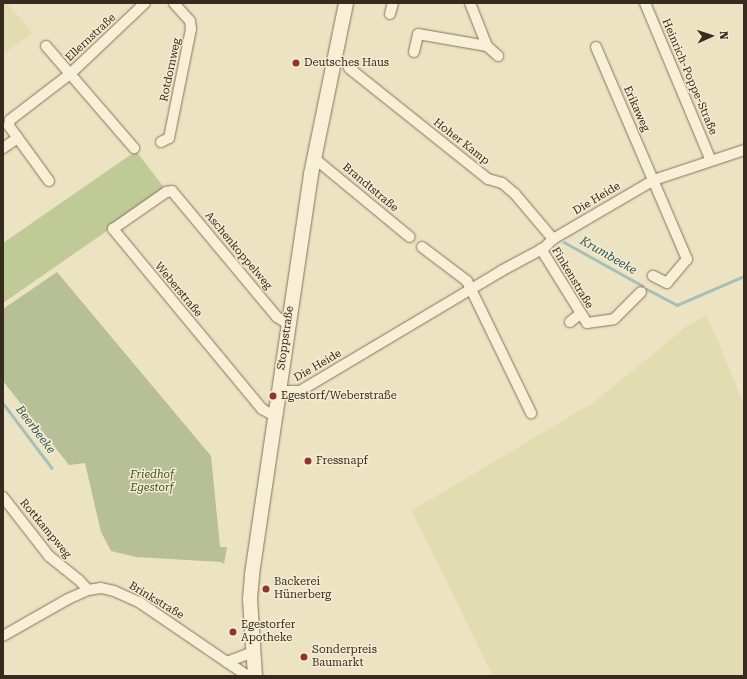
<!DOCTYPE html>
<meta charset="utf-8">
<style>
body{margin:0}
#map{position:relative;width:747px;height:679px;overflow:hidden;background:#ece3c3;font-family:"Roboto Serif",serif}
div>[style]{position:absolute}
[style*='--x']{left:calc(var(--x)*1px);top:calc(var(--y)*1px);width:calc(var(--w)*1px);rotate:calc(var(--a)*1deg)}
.farmland>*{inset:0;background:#e1ddb1}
.green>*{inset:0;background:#c0ca97}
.cemetery>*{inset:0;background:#b7bf96}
.stream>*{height:2.5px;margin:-1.25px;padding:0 1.25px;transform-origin:1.25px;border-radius:1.25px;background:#a5bfb9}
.roads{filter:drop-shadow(0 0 1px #85745a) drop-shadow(0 0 1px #85745a)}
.minor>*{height:10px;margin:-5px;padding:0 5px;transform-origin:5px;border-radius:5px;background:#f7efd6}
.secondary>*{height:14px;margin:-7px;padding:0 7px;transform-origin:7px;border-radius:7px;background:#f7efd6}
.dots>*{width:11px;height:11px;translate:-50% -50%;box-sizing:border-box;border:2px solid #f4ecd2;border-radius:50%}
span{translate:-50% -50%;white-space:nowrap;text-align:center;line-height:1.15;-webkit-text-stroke:3px #f4ecd2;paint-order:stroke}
.street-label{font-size:11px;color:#362b1e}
.poi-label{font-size:11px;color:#362b1e}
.left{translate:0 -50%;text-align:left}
.park-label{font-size:11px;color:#445225;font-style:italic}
.water-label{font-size:12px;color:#2e5555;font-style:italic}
.frame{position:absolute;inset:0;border:4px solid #362b1e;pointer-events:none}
.north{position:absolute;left:691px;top:16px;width:40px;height:40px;-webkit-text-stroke:3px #f4ecd2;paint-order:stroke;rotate:87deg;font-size:11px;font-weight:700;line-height:16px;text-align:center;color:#362b1e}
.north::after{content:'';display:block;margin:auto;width:14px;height:18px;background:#362b1e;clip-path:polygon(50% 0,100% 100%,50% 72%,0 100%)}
</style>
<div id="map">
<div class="farmland">
<div style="clip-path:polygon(3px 3px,7px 3px,33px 33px,3px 54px)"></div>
<div style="clip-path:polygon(707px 315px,744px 404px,744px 676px,493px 676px,411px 511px,594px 402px,687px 326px)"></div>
</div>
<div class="green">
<div style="clip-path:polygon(136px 151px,166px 190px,3px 303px,3px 243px)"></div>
</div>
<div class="cemetery">
<div style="clip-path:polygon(57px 272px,211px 456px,220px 547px,227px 547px,224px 564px,221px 562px,136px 557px,111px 551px,101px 532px,85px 463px,69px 465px,3px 381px,3px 309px)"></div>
</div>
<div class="stream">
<div style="--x:564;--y:242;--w:90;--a:29.1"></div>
<div style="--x:647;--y:289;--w:34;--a:28"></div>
<div style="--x:677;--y:305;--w:73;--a:-23.4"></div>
<div style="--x:3;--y:403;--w:81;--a:53"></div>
</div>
<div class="roads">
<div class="minor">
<div style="--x:470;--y:3;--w:46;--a:68.4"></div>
<div style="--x:487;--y:46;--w:15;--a:42"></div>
<div style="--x:645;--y:3;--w:171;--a:67.3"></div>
<div style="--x:390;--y:14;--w:11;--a:-75"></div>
<div style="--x:46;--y:46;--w:135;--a:49.2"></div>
<div style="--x:596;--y:47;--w:231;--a:66.8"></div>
<div style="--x:687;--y:259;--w:31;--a:130"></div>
<div style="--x:667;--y:283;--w:16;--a:-153"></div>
<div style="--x:414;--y:52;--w:18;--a:-77"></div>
<div style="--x:418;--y:34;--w:70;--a:9.9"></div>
<div style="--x:349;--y:68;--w:178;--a:38.6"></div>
<div style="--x:488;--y:179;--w:15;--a:16"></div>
<div style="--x:502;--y:183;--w:17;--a:40"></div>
<div style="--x:515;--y:194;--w:59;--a:49.8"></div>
<div style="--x:161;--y:142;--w:9;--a:-27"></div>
<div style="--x:169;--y:138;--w:111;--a:-78.6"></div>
<div style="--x:191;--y:29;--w:8;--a:-97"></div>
<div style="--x:190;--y:21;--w:24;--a:-132"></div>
<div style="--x:3;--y:148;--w:18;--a:-34"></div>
<div style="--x:314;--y:158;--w:124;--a:39.5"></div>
<div style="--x:49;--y:181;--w:68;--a:-126"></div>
<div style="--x:9;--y:126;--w:6;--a:-81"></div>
<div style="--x:10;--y:120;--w:76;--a:-37.5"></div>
<div style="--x:70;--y:74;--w:103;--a:-43.4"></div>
<div style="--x:422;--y:247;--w:56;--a:37.1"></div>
<div style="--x:467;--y:281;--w:147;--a:64.1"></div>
<div style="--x:541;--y:249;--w:87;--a:58.1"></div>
<div style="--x:587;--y:323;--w:27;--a:-8"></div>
<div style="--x:614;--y:319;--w:38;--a:-45"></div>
<div style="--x:570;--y:322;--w:13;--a:-39"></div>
<div style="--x:278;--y:391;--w:22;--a:0"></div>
<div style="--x:300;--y:391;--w:234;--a:-30.8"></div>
<div style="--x:501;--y:271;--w:49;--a:-28.1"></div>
<div style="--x:544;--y:248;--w:13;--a:-45"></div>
<div style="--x:553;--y:239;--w:117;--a:-30.3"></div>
<div style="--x:654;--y:180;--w:95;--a:-18.4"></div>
<div style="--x:275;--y:416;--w:15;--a:-152"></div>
<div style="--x:262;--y:409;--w:234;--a:-129.6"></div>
<div style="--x:113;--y:229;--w:65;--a:-34.9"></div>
<div style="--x:166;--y:192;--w:6;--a:-9"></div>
<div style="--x:172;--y:191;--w:164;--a:50.2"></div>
<div style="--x:277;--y:317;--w:13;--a:32"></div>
<div style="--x:3;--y:497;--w:75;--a:52.1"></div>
<div style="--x:49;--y:556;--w:38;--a:39"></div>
<div style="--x:79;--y:580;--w:13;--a:48"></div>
<div style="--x:3;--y:636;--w:75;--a:-29.6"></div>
<div style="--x:68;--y:599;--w:22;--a:-24"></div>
<div style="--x:88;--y:590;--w:13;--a:-9"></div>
<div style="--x:101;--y:588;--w:13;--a:13"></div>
<div style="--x:114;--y:591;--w:27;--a:24"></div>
<div style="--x:139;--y:602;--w:107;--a:34.3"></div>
<div style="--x:227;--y:662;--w:28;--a:-21"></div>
<div style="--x:227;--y:662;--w:25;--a:34"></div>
</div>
<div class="secondary">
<div style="--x:255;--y:676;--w:77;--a:-93.7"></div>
<div style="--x:250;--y:599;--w:25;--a:-85"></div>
<div style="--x:252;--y:574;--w:404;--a:-81.6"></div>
<div style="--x:311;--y:174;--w:175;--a:-78.4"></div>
</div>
</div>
<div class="dots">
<div style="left:296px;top:63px;background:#92332d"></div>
<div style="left:273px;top:396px;background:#92332d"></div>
<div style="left:308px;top:461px;background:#92332d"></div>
<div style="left:266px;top:589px;background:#92332d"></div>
<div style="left:233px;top:632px;background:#92332d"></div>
<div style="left:304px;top:657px;background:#92332d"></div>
</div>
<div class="street-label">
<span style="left:91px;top:38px;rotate:-43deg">Ellernstraße</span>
<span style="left:171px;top:70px;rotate:-78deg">Rotdornweg</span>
<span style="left:689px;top:77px;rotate:67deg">Heinrich-Poppe-Straße</span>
<span style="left:636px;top:109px;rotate:66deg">Erikaweg</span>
<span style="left:461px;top:142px;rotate:38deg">Hoher Kamp</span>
<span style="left:370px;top:188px;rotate:40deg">Brandtstraße</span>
<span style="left:597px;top:199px;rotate:-31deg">Die Heide</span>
<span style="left:238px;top:251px;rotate:50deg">Aschenkoppelweg</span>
<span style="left:572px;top:278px;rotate:59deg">Finkenstraße</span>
<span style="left:178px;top:290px;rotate:50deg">Weberstraße</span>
<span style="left:286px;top:338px;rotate:-82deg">Stoppstraße</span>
<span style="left:318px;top:366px;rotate:-30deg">Die Heide</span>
<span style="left:45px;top:529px;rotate:50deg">Rottkampweg</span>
<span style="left:156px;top:601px;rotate:31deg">Brinkstraße</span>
</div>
<div class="poi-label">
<span class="left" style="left:304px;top:63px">Deutsches Haus</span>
<span class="left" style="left:281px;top:396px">Egestorf/Weberstraße</span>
<span class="left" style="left:316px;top:461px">Fressnapf</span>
<span class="left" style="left:274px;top:589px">Backerei<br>Hünerberg</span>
<span class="left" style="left:241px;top:632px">Egestorfer<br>Apotheke</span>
<span class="left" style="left:312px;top:657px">Sonderpreis<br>Baumarkt</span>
</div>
<div class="park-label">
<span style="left:152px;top:482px">Friedhof<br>Egestorf</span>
</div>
<div class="water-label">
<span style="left:608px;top:256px;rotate:30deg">Krumbeeke</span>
<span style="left:35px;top:430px;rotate:53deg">Beerbeeke</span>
</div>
<div class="frame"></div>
<div class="north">N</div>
</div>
